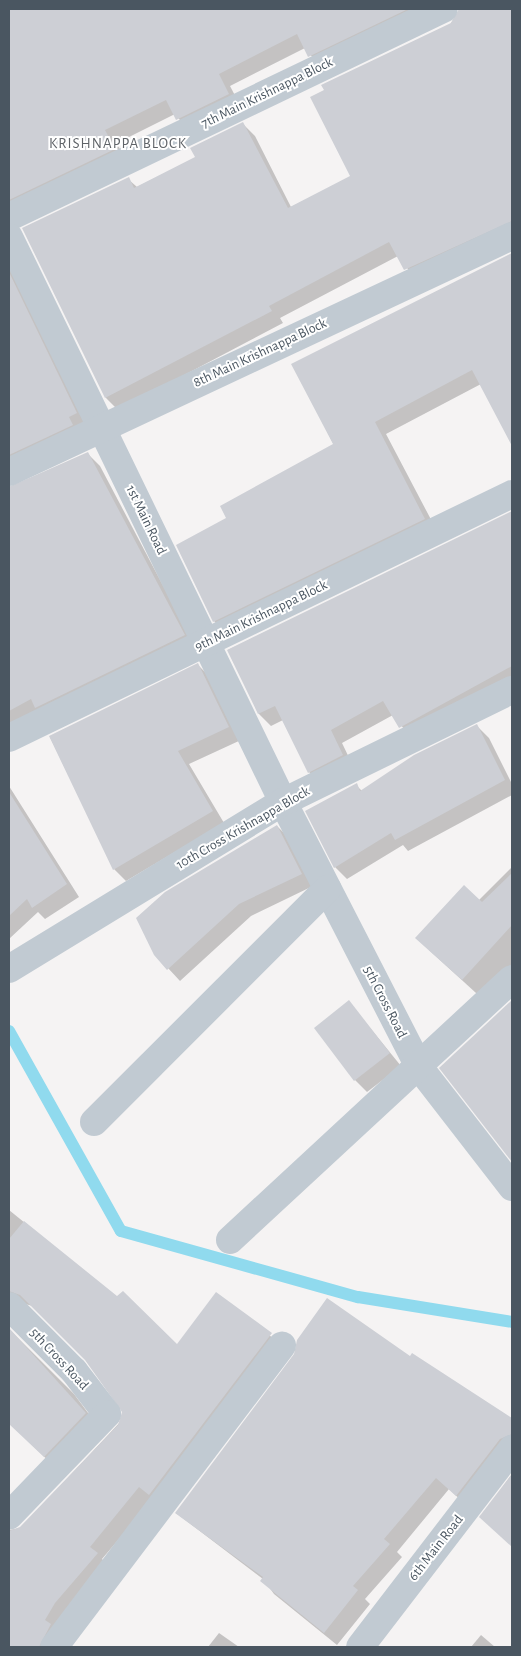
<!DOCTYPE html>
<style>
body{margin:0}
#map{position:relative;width:521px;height:1656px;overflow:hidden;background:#f5f3f3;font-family:"Alegreya Sans",sans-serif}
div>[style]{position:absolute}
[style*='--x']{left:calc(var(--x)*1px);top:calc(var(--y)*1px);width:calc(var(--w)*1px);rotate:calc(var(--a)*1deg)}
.shadow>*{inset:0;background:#0003}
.stream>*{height:12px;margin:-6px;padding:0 6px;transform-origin:6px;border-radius:6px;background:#90daee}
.building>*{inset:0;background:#cdcfd5}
.street>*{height:28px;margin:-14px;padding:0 14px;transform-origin:14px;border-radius:14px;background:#c1cad2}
span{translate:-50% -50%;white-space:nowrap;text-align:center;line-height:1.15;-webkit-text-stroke:4px #fff;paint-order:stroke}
.street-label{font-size:14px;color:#4a5661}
.neighbourhood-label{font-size:15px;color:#5f6368;letter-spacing:1px}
.frame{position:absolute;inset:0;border:10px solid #4a5661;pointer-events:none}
</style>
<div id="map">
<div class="shadow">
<div style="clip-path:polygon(9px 9px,446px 9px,321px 68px,305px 48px,230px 86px,241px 107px,189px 131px,175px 114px,117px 143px,126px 162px,9px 220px)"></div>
<div style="clip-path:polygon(512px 9px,512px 236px,417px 281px,398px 256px,280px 318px,283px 323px,118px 410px,106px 398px,128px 179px,137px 187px,196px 158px,243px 124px,255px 136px,291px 207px,352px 177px,460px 9px)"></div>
<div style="clip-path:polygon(512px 255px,512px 443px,481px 384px,386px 434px,437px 531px,226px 633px,214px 621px,228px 519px,334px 445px,293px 364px)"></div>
<div style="clip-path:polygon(9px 261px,88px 425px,9px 475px)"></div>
<div style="clip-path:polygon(88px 454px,100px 466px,196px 648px,9px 729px,9px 487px)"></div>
<div style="clip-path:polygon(512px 513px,512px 682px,412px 739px,393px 715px,342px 743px,354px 768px,321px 784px,309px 772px,283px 720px,271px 726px,259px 714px,228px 650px)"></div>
<div style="clip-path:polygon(198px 665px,210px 677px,241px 740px,189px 764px,224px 823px,126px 881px,114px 869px,50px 737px)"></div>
<div style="clip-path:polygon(477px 726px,489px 738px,512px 784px,512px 795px,408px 851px,403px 845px,347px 879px,335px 867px,356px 785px,362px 791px)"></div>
<div style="clip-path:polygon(9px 786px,79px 897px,45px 919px,38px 912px,9px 939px)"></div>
<div style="clip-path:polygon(277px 826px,289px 838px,313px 886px,251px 916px,180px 981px,155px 954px)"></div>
<div style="clip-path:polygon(512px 867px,512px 983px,488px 1004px,429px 950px)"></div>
<div style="clip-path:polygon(349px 1002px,401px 1066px,367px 1092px,355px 1080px)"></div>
<div style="clip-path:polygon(512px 1002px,512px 1160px,441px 1068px)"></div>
<div style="clip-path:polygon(9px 1210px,177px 1346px,217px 1294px,283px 1346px,102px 1559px,108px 1566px,56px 1647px,9px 1647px,9px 1530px,21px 1528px,123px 1419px,121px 1404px,86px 1359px,33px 1306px,17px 1302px,9px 1310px)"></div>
<div style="clip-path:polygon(9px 1329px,74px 1394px,97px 1425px,56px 1468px,9px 1423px)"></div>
<div style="clip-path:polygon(413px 1355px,512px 1420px,512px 1452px,469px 1508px,449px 1489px,397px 1552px,402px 1557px,365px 1599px,370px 1604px,337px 1645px,274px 1594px,263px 1579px,176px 1513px)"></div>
<div style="clip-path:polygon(512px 1474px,512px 1546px,481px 1517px)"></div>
<div style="clip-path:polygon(219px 1633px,239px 1647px,208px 1647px)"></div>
<div style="clip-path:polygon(481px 1635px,495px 1647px,471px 1647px)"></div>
</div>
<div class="stream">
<div style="--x:9;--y:1031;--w:229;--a:60.8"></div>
<div style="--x:121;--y:1231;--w:246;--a:15.6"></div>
<div style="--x:358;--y:1297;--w:156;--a:9.2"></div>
</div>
<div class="building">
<div style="clip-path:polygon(9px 9px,408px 9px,308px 57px,297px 34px,219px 74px,229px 94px,176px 120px,166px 100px,105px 130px,115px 149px,9px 200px)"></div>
<div style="clip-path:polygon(459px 9px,512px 9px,512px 221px,404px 270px,389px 242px,269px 306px,272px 311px,105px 398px,22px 228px,129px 177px,134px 188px,195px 157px,190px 148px,243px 122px,288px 208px,350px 176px,310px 97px,324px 90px,321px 85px,451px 23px)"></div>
<div style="clip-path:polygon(512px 253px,512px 446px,472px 370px,375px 422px,425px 519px,213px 622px,176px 545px,226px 518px,220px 506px,333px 444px,291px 364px)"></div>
<div style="clip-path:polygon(9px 272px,77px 413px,69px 417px,73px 425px,9px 455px)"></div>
<div style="clip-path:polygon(88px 452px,185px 635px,35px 708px,31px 699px,9px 711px,9px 487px)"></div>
<div style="clip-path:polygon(512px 511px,512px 666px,399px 728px,383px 701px,331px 730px,343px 755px,308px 773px,275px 706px,258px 714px,227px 650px)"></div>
<div style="clip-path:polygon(198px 663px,229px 727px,178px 751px,213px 811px,113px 870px,49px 736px)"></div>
<div style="clip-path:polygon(477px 724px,505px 780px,395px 840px,391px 833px,334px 868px,305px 811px,357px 783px,360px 791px,414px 755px)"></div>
<div style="clip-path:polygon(9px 792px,67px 884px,32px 908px,27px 899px,9px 916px)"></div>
<div style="clip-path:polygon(277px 825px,302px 874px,239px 904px,167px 970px,154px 955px,136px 918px,165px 892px)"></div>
<div style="clip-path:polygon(512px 873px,512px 925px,462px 980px,415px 938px,464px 885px,482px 902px)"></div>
<div style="clip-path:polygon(349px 1000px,390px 1053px,354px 1081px,314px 1028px)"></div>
<div style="clip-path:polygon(512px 1000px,512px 1162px,439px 1068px)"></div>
<div style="clip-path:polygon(24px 1221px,117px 1296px,123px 1291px,177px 1344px,216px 1292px,272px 1333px,149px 1495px,139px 1487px,90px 1547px,98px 1553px,55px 1603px,45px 1620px,51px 1624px,39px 1647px,9px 1647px,9px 1531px,20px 1527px,118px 1425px,122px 1412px,85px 1360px,20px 1295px,9px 1291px,9px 1239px)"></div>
<div style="clip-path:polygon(327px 1298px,410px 1356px,412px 1353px,512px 1418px,512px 1434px,500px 1439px,456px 1496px,436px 1478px,384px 1539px,390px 1544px,353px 1586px,358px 1590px,324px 1633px,260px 1581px,263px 1577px,175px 1513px,294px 1354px,297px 1340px)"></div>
<div style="clip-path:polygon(9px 1328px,86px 1413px,44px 1457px,9px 1424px)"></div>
<div style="clip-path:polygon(512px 1474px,512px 1547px,479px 1517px)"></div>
</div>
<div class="street">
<div style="--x:9;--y:217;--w:482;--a:-25.6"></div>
<div style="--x:9;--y:237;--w:628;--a:64.13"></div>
<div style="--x:283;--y:802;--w:298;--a:62.8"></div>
<div style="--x:419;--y:1067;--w:152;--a:52.2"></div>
<div style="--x:9;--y:472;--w:556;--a:-25.14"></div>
<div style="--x:9;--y:738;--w:559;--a:-25.88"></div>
<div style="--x:9;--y:969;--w:321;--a:-31.4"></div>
<div style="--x:283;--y:802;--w:255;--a:-26.1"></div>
<div style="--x:94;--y:1122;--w:330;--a:-45"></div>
<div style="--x:230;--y:1240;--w:384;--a:-42.8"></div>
<div style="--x:9;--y:1306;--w:92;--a:45"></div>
<div style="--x:74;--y:1371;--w:54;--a:52.5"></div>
<div style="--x:107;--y:1414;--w:141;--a:133.9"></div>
<div style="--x:54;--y:1647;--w:378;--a:-52.9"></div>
<div style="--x:360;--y:1647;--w:250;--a:-52.5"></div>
</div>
<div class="street-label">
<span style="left:267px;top:93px;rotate:-26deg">7th Main Krishnappa Block</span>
<span style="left:260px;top:353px;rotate:-25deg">8th Main Krishnappa Block</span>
<span style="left:146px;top:520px;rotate:64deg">1st Main Road</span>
<span style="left:261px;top:616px;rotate:-26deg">9th Main Krishnappa Block</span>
<span style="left:243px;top:828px;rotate:-30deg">10th Cross Krishnappa Block</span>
<span style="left:385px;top:1002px;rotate:63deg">5th Cross Road</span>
<span style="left:59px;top:1359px;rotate:47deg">5th Cross Road</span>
<span style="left:436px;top:1548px;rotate:-52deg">6th Main Road</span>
</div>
<div class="neighbourhood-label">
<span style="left:118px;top:144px">KRISHNAPPA BLOCK</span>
</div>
<div class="frame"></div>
</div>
